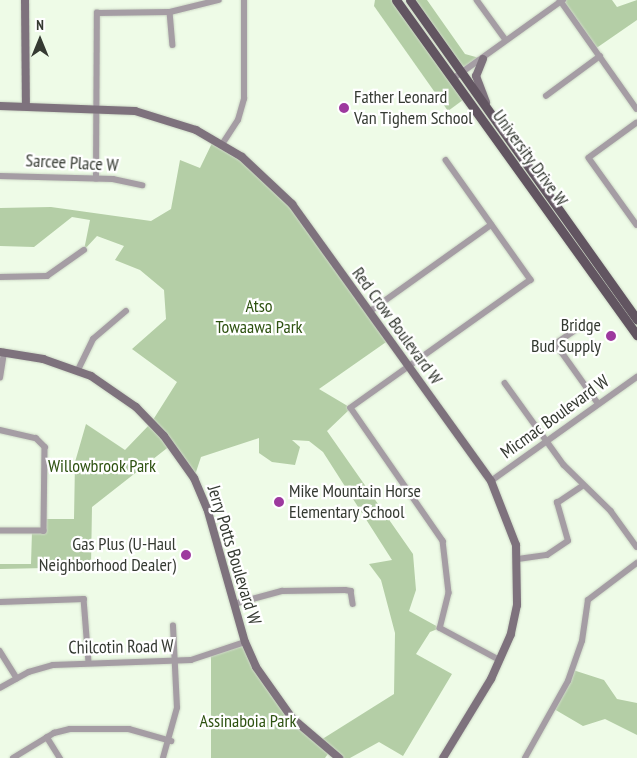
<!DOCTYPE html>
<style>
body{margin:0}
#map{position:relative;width:637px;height:758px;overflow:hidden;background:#eefbe7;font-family:"PT Sans Narrow",sans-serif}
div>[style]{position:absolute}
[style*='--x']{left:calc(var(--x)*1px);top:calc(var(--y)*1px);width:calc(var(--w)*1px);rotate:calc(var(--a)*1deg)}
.green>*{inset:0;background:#b4cea6}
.roads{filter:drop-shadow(0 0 1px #cdd8c6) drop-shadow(0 0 1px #cdd8c6)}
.street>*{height:5.5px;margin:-2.75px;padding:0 2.75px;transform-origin:2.75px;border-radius:2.75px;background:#a59da4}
.secondary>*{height:8px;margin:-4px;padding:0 4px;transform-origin:4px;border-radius:4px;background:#7e727d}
.primary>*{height:9px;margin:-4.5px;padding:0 4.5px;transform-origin:4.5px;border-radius:4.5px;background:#625561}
.dots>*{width:14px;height:14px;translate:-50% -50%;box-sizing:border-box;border:2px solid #fff;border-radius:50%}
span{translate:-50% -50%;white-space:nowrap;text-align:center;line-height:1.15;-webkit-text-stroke:4.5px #fff;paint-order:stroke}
.poi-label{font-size:18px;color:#353a32}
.left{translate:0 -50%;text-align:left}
.right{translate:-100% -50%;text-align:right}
.street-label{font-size:18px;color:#353a32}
.park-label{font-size:18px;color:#2e5211}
.north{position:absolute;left:15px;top:15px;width:50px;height:50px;-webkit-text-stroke:4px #fff;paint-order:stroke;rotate:0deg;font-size:14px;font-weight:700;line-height:20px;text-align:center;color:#353a32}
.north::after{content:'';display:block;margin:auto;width:18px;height:22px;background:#353a32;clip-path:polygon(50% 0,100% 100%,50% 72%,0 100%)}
</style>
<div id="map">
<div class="green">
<div style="clip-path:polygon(375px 0,393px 0,467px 97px,448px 111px,374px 6px)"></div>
<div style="clip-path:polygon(410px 0,427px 0,465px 54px,483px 59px,463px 73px)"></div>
<div style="clip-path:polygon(563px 0,612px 0,617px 7px,637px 0,637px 20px,595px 49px)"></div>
<div style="clip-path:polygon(214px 139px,271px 181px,389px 340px,319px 389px,351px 408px,327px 431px,413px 554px,416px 590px,409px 611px,440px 628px,430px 632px,416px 654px,452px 674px,403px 756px,379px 742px,350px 758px,336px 758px,330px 751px,325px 758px,211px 758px,211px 655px,245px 642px,256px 667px,316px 743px,394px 694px,395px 633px,381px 580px,369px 564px,392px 560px,323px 452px,309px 441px,292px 440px,300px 447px,295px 465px,272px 462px,259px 453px,259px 438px,201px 457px,194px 478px,171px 445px,92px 507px,91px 567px,0 569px,0 564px,31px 564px,32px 531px,44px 531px,44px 519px,74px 519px,75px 462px,86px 424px,125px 450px,151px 423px,177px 382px,132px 349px,166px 319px,164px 290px,140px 270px,115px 260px,124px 246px,97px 236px,84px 250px,90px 220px,72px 217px,34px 247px,0 246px,0 208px,51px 207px,151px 221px,171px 209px,180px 160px,200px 168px)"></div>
<div style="clip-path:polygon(573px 670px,604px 680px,617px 699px,637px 703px,637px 735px,605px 719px,583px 726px,554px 709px)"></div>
</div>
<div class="roads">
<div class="street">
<div style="--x:477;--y:0;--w:49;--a:54.1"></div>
<div style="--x:560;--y:0;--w:133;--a:54.8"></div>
<div style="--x:170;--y:12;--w:33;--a:85"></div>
<div style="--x:454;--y:78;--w:134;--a:-35.6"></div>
<div style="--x:546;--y:96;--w:67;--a:-36.5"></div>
<div style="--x:637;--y:123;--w:59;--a:143.9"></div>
<div style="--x:589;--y:158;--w:82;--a:54.4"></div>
<div style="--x:223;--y:143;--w:27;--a:-57"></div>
<div style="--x:238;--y:120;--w:22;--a:-74"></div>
<div style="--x:244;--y:99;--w:99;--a:-90"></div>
<div style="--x:446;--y:160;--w:147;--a:54.7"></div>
<div style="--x:531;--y:280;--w:221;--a:144.6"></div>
<div style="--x:351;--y:408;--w:162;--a:55.3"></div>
<div style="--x:443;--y:541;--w:52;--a:83.4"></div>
<div style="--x:449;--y:593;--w:36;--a:104"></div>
<div style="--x:440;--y:628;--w:68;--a:28.1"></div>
<div style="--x:0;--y:176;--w:113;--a:1.5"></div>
<div style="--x:113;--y:179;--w:30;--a:12"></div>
<div style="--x:96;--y:179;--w:166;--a:-89.7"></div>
<div style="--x:97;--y:13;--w:73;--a:-0.8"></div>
<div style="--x:170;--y:12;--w:50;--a:-13.8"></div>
<div style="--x:0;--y:277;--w:47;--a:-1.2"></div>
<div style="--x:47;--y:276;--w:45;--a:-35.1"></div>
<div style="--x:369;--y:312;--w:150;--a:-35.5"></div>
<div style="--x:578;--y:329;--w:27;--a:146"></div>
<div style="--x:556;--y:344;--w:72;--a:54.6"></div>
<div style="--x:78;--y:370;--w:34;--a:-64"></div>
<div style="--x:93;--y:339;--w:43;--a:-40.3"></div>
<div style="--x:0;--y:378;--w:26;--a:-81"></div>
<div style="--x:505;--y:383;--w:101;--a:54.3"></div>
<div style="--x:564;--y:465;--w:66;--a:44.4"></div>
<div style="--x:611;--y:511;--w:44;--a:54.2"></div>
<div style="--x:0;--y:430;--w:37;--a:13"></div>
<div style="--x:36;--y:438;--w:13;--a:45"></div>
<div style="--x:45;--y:447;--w:84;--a:90.7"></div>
<div style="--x:44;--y:531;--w:44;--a:180"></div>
<div style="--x:491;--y:481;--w:179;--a:-35.5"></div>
<div style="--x:518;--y:559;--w:29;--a:-8"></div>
<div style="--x:547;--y:555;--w:25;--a:-34"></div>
<div style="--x:568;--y:541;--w:40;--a:-106"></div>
<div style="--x:557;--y:503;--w:30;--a:-34"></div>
<div style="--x:0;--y:602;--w:84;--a:-2"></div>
<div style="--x:84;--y:599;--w:63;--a:85.5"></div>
<div style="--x:234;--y:604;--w:50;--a:-15.2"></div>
<div style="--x:282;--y:591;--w:63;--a:-0.9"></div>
<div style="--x:345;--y:590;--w:6;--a:9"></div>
<div style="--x:351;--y:591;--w:13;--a:81"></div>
<div style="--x:0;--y:651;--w:32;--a:58"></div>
<div style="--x:0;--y:688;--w:33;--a:-29"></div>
<div style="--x:29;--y:672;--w:25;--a:-16"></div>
<div style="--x:53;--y:665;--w:138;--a:-2.1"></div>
<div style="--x:191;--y:660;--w:57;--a:-18.4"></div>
<div style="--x:47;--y:737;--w:25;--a:58"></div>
<div style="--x:13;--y:758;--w:48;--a:-31.4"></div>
<div style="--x:54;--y:733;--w:16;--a:-14"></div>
<div style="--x:70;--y:729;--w:59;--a:0"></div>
<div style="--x:129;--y:729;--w:44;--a:15.9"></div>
<div style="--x:163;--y:758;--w:52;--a:-74.4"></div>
<div style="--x:177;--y:708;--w:82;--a:-92.8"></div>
<div style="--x:525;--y:758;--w:88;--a:-60.8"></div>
<div style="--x:568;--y:681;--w:42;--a:-70.7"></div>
<div style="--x:582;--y:641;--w:41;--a:-81.7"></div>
<div style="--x:588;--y:600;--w:61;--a:-37.1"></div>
</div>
<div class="secondary">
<div style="--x:25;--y:0;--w:105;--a:89.5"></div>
<div style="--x:483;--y:59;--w:18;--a:112"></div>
<div style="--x:476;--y:76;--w:28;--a:69"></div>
<div style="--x:0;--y:106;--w:135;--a:2.1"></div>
<div style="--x:135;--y:111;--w:64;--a:17.3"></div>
<div style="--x:196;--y:130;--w:53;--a:30.4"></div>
<div style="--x:242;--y:157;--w:69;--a:43.2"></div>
<div style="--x:292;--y:204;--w:341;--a:54.3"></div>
<div style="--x:491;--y:481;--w:69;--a:68.7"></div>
<div style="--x:516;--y:545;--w:60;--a:89"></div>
<div style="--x:517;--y:605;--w:30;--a:102"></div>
<div style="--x:511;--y:634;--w:49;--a:114"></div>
<div style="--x:491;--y:679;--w:92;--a:121.3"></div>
<div style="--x:0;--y:352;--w:44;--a:9.2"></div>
<div style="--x:43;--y:359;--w:51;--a:19.5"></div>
<div style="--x:91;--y:376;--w:55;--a:34.6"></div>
<div style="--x:136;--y:407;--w:40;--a:46"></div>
<div style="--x:164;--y:436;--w:52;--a:54.5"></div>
<div style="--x:194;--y:478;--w:33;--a:67"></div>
<div style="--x:207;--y:508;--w:139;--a:74.2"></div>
<div style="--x:245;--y:642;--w:27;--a:66"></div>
<div style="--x:256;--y:667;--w:62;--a:54.8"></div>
<div style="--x:292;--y:718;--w:62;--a:40.4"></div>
</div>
<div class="primary">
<div style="--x:396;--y:0;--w:413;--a:54.3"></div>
<div style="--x:410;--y:0;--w:392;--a:54.6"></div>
</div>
</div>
<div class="dots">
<div style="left:344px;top:108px;background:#9d399e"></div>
<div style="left:611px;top:336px;background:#9d399e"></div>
<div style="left:279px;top:502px;background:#9d399e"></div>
<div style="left:186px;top:555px;background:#9d399e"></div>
</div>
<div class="poi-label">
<span class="left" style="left:354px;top:108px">Father Leonard<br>Van Tighem School</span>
<span class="right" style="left:601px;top:336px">Bridge<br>Bud Supply</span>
<span class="left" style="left:289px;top:502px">Mike Mountain Horse<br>Elementary School</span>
<span class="right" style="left:176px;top:555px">Gas Plus (U-Haul<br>Neighborhood Dealer)</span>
</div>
<div class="street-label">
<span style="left:530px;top:158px;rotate:54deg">University Drive W</span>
<span style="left:72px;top:163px;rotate:3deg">Sarcee Place W</span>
<span style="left:397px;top:326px;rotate:54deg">Red Crow Boulevard W</span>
<span style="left:555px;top:417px;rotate:-36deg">Micmac Boulevard W</span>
<span style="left:234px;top:555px;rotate:73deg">Jerry Potts Boulevard W</span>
<span style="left:121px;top:647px;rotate:-1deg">Chilcotin Road W</span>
</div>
<div class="park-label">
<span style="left:259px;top:317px">Atso<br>Towaawa Park</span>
<span style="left:102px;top:466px">Willowbrook Park</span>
<span style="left:248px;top:721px">Assinaboia Park</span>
</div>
<div class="north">N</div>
</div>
